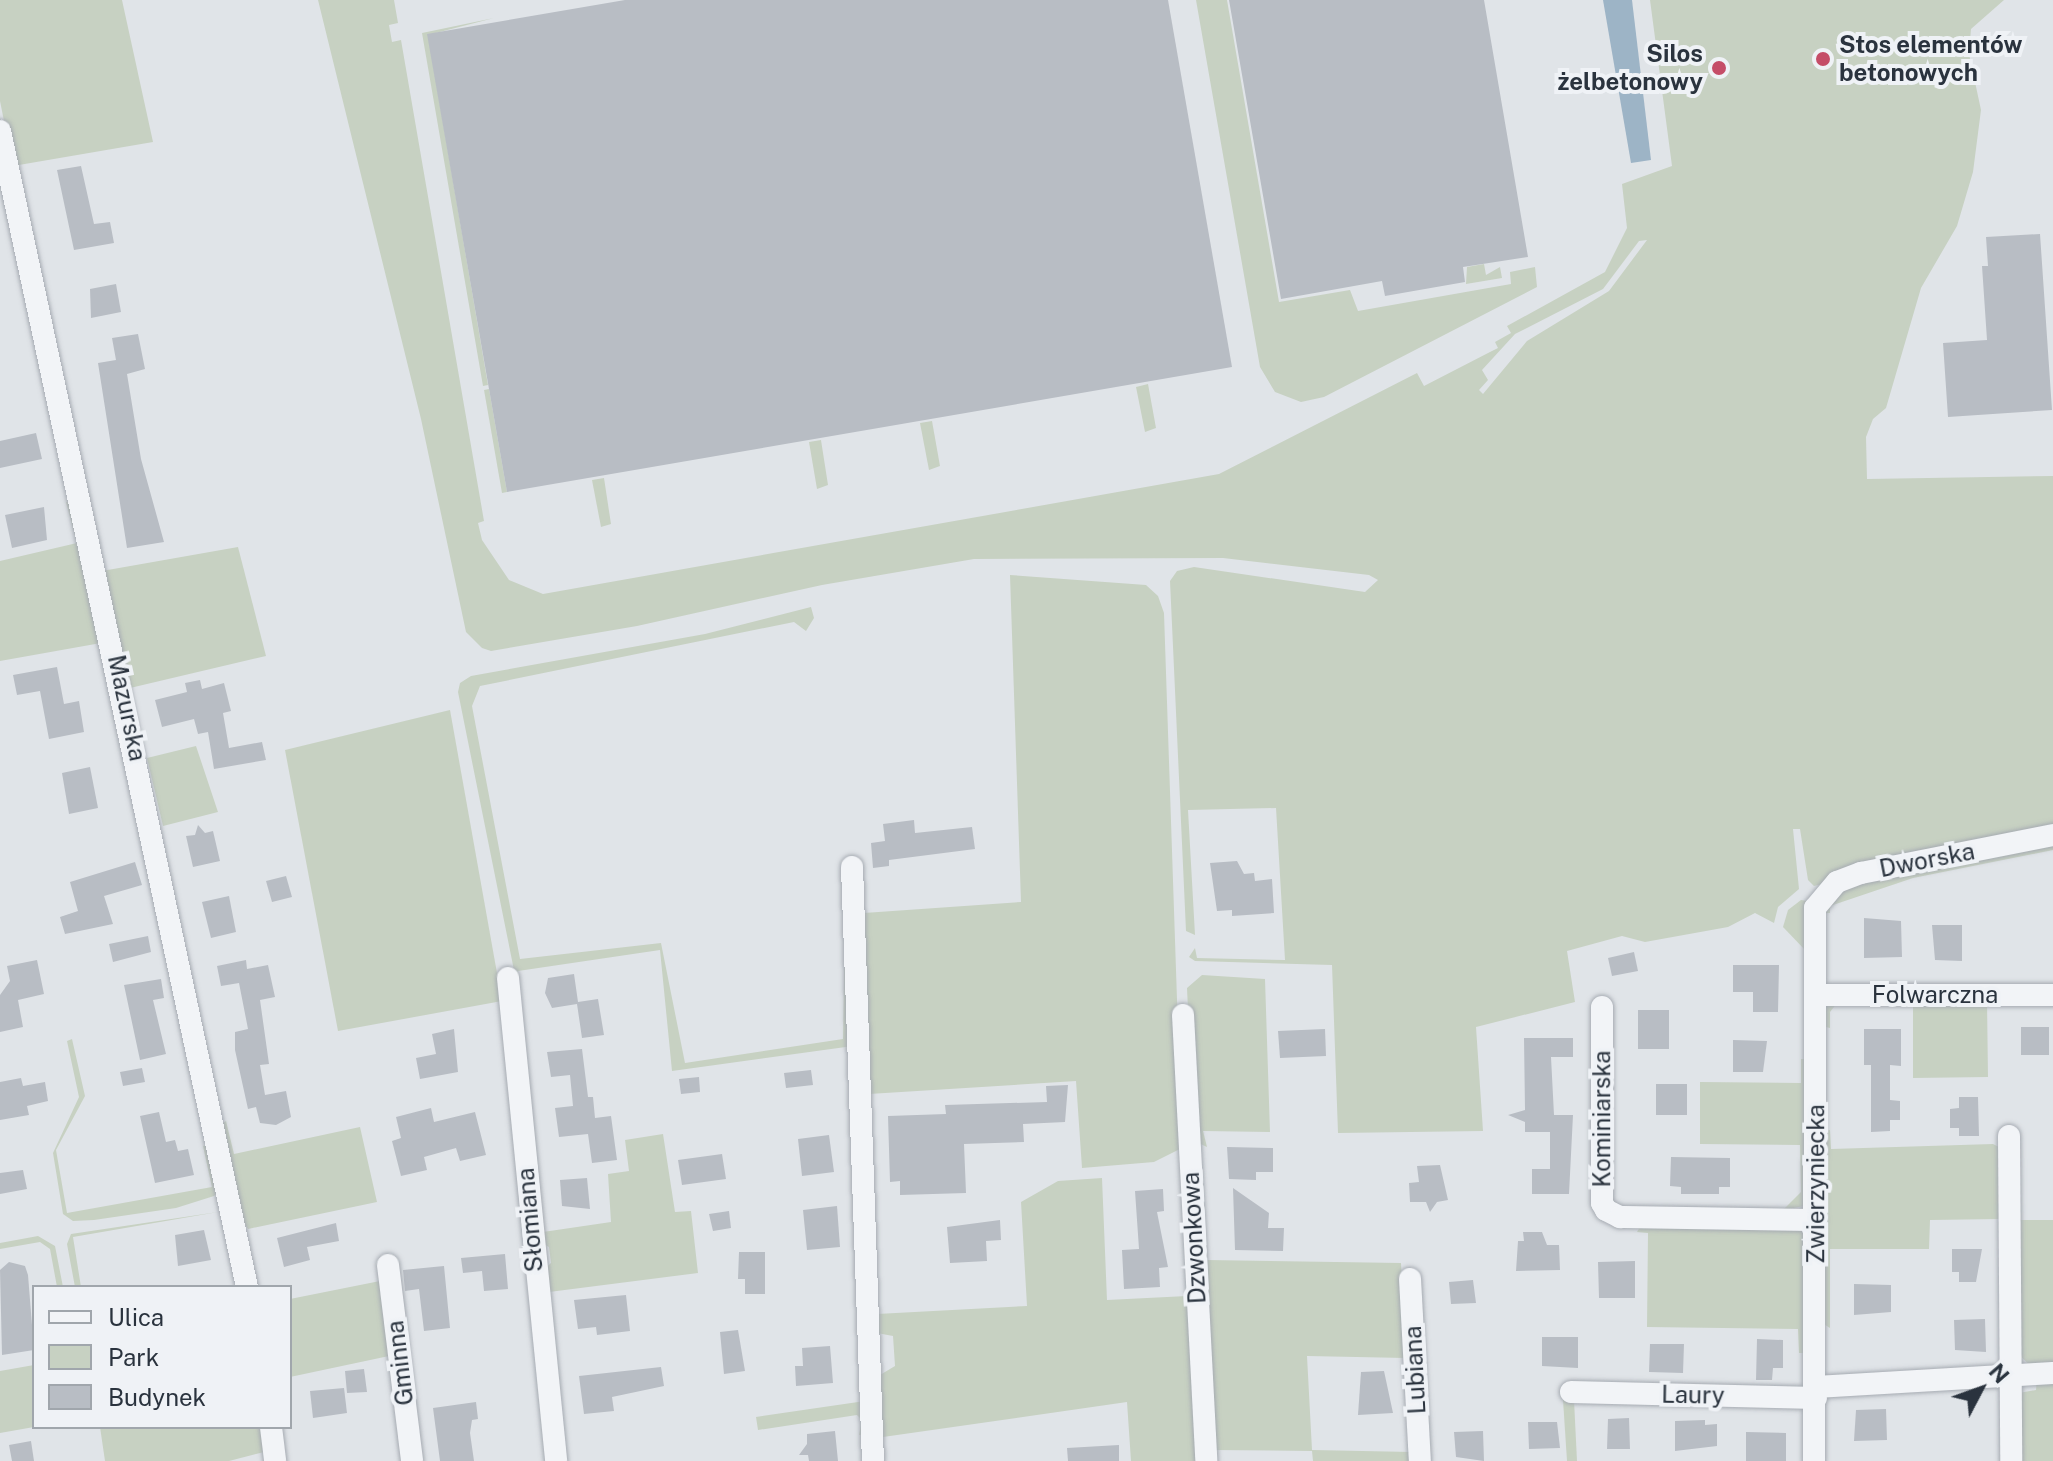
<!DOCTYPE html>
<meta charset="utf-8">
<style>
body{margin:0}
#map{position:relative;width:2053px;height:1461px;overflow:hidden;background:#e0e4e8;font-family:"Public Sans",sans-serif}
div>[style]{position:absolute}
[style*='--x']{left:calc(var(--x)*1px);top:calc(var(--y)*1px);width:calc(var(--w)*1px);rotate:calc(var(--a)*1deg)}
.green>*{inset:0;background:#c7d1c2}
.water>*{inset:0;background:#9db4c6}
.building>*{inset:0;background:#b8bdc4}
.roads{filter:drop-shadow(0 0 2px #a6abb2) drop-shadow(0 0 2px #a6abb2)}
.minor>*{height:22px;margin:-11px;padding:0 11px;transform-origin:11px;border-radius:11px;background:#f2f4f7}
.dots>*{width:22px;height:22px;translate:-50% -50%;box-sizing:border-box;border:4px solid #eff2f6;border-radius:50%}
span{translate:-50% -50%;white-space:nowrap;text-align:center;line-height:1.15;-webkit-text-stroke:8px #eff2f6;paint-order:stroke}
.poi-label{font-size:24px;color:#2a333e;font-weight:700}
.left{translate:0 -50%;text-align:left}
.right{translate:-100% -50%;text-align:right}
.street-label{font-size:24px;color:#2a333e}
.legend{position:absolute;left:32px;top:1285px;width:260px;height:144px;box-sizing:border-box;background:#eff2f6;border:2px solid #a0a6ac;margin:0;padding:10px 14px;list-style:none;font-size:24px;color:#2a333e}
.legend li{display:flex;align-items:center;gap:16px;height:40px}
.legend b{width:40px;border:2px solid #a0a6ac}
.north{position:absolute;left:1941px;top:1349px;width:80px;height:80px;-webkit-text-stroke:6px #eff2f6;paint-order:stroke;rotate:49deg;font-size:22px;font-weight:700;line-height:32px;text-align:center;color:#2a333e}
.north::after{content:'';display:block;margin:auto;width:28px;height:36px;background:#2a333e;clip-path:polygon(50% 0,100% 100%,50% 72%,0 100%)}
</style>
<div id="map">
<div class="green">
<div style="clip-path:polygon(0 0,122px 0,153px 142px,13px 166px,0 101px)"></div>
<div style="clip-path:polygon(evenodd,318px 0,394px 0,398px 23px,389px 25px,392px 42px,401px 40px,484px 521px,478px 523px,482px 540px,509px 580px,543px 594px,1219px 474px,1417px 373px,1424px 386px,1490px 352px,1498px 348px,1495px 342px,1511px 333px,1507px 326px,1605px 272px,1627px 228px,1622px 184px,1672px 166px,1650px 0,2004px 0,1971px 29px,1969px 54px,1981px 110px,1973px 172px,1957px 226px,1921px 288px,1886px 408px,1873px 419px,1866px 437px,1867px 479px,2053px 476px,2053px 828px,1814px 886px,1808px 880px,1800px 829px,1793px 829px,1799px 889px,1778px 907px,1774px 923px,1755px 913px,1728px 927px,1645px 942px,1622px 936px,1567px 951px,1575px 1002px,1476px 1027px,1483px 1131px,1338px 1133px,1332px 965px,1195px 961px,1189px 957px,1195px 948px,1197px 958px,1285px 960px,1276px 808px,1188px 810px,1195px 935px,1186px 931px,1170px 581px,1177px 571px,1194px 567px,1365px 592px,1378px 580px,1369px 575px,1223px 558px,974px 559px,822px 585px,637px 626px,491px 651px,482px 648px,466px 632px,421px 419px,318px 0,1647px 240px,1609px 291px,1527px 341px,1483px 394px,1479px 390px,1488px 380px,1482px 370px,1515px 334px,1603px 289px,1639px 241px,1647px 240px)"></div>
<div style="clip-path:polygon(1196px 0,1227px 0,1279px 302px,1350px 290px,1358px 311px,1511px 284px,1510px 272px,1535px 267px,1537px 287px,1324px 397px,1301px 402px,1275px 392px,1260px 367px)"></div>
<div style="clip-path:polygon(494px 18px,428px 35px,488px 385px,483px 386px,422px 33px)"></div>
<div style="clip-path:polygon(1484px 264px,1486px 275px,1500px 267px,1502px 278px,1466px 284px,1467px 267px)"></div>
<div style="clip-path:polygon(1148px 384px,1156px 428px,1145px 432px,1136px 387px)"></div>
<div style="clip-path:polygon(489px 389px,507px 492px,502px 493px,484px 390px)"></div>
<div style="clip-path:polygon(932px 421px,940px 466px,929px 470px,920px 423px)"></div>
<div style="clip-path:polygon(821px 440px,828px 485px,817px 489px,809px 442px)"></div>
<div style="clip-path:polygon(604px 478px,611px 524px,601px 527px,592px 480px)"></div>
<div style="clip-path:polygon(66px 502px,71px 503px,101px 643px,0 661px,0 561px,77px 543px)"></div>
<div style="clip-path:polygon(238px 547px,266px 656px,130px 688px,102px 571px)"></div>
<div style="clip-path:polygon(1010px 575px,1146px 585px,1158px 596px,1164px 613px,1182px 1148px,1154px 1162px,1082px 1168px,1076px 1081px,869px 1094px,864px 913px,1021px 902px)"></div>
<div style="clip-path:polygon(811px 607px,814px 618px,806px 631px,794px 622px,480px 686px,472px 706px,520px 959px,661px 943px,685px 1063px,843px 1039px,846px 860px,853px 1046px,672px 1071px,660px 950px,518px 971px,520px 1000px,458px 692px,460px 683px,471px 676px,705px 634px)"></div>
<div style="clip-path:polygon(450px 710px,502px 1001px,338px 1031px,285px 750px)"></div>
<div style="clip-path:polygon(196px 746px,218px 812px,163px 826px,147px 758px)"></div>
<div style="clip-path:polygon(2053px 841px,2053px 850px,1913px 878px,1830px 906px,1830px 913px,1822px 913px,1844px 886px)"></div>
<div style="clip-path:polygon(1801px 900px,1807px 901px,1806px 951px,1783px 927px,1788px 910px)"></div>
<div style="clip-path:polygon(1202px 975px,1265px 979px,1270px 1132px,1203px 1131px,1207px 1147px,1194px 1141px,1187px 988px)"></div>
<div style="clip-path:polygon(1987px 1000px,1988px 1077px,1913px 1078px,1913px 1004px,1837px 1003px,1830px 1012px,1830px 1028px,1822px 1026px,1823px 1008px,1835px 1001px)"></div>
<div style="clip-path:polygon(72px 1039px,85px 1096px,56px 1150px,67px 1213px,212px 1187px,203px 1146px,212px 1144px,218px 1192px,214px 1196px,176px 1208px,94px 1220px,73px 1221px,63px 1214px,53px 1153px,79px 1097px,67px 1041px)"></div>
<div style="clip-path:polygon(1801px 1059px,1808px 1059px,1804px 1206px,1783px 1210px,1801px 1192px,1800px 1145px,1700px 1144px,1700px 1082px,1801px 1083px)"></div>
<div style="clip-path:polygon(226px 1121px,234px 1154px,360px 1127px,377px 1202px,248px 1229px,240px 1216px,222px 1124px)"></div>
<div style="clip-path:polygon(1830px 1130px,1831px 1149px,1993px 1144px,1999px 1147px,1999px 1219px,1930px 1220px,1929px 1249px,1830px 1249px,1830px 1328px,1822px 1323px,1823px 1131px)"></div>
<div style="clip-path:polygon(663px 1134px,675px 1212px,691px 1211px,698px 1273px,549px 1292px,542px 1271px,551px 1263px,549px 1247px,538px 1241px,543px 1232px,611px 1222px,608px 1174px,629px 1171px,625px 1140px)"></div>
<div style="clip-path:polygon(1102px 1178px,1107px 1300px,1187px 1296px,1197px 1461px,1131px 1461px,1127px 1402px,883px 1437px,880px 1375px,895px 1366px,893px 1336px,877px 1333px,877px 1314px,1027px 1306px,1021px 1202px,1058px 1181px)"></div>
<div style="clip-path:polygon(218px 1212px,73px 1237px,81px 1287px,75px 1287px,67px 1244px,71px 1234px)"></div>
<div style="clip-path:polygon(2018px 1220px,2053px 1220px,2053px 1367px,2033px 1368px,2019px 1355px)"></div>
<div style="clip-path:polygon(1640px 1227px,1807px 1231px,1805px 1353px,1799px 1353px,1798px 1329px,1647px 1327px,1648px 1233px,1637px 1232px)"></div>
<div style="clip-path:polygon(38px 1236px,55px 1246px,63px 1287px,57px 1287px,50px 1249px,40px 1242px,0 1249px,0 1243px)"></div>
<div style="clip-path:polygon(1206px 1260px,1401px 1263px,1406px 1358px,1307px 1356px,1312px 1450px,1412px 1452px,1413px 1461px,1313px 1461px,1312px 1451px,1212px 1450px)"></div>
<div style="clip-path:polygon(380px 1281px,389px 1356px,290px 1377px,290px 1299px)"></div>
<div style="clip-path:polygon(34px 1365px,34px 1427px,0 1433px,0 1371px)"></div>
<div style="clip-path:polygon(2053px 1377px,2053px 1461px,2016px 1461px,2019px 1393px,2036px 1390px,2037px 1378px)"></div>
<div style="clip-path:polygon(1563px 1400px,1574px 1400px,1577px 1461px,1567px 1461px)"></div>
<div style="clip-path:polygon(865px 1401px,865px 1434px,859px 1435px,862px 1420px,857px 1415px,758px 1430px,756px 1417px)"></div>
<div style="clip-path:polygon(100px 1427px,263px 1427px,268px 1451px,229px 1461px,105px 1461px)"></div>
</div>
<div class="water">
<div style="clip-path:polygon(1603px 0,1632px 0,1651px 160px,1631px 163px)"></div>
</div>
<div class="building">
<div style="clip-path:polygon(625px 0,1168px 0,1232px 367px,507px 492px,427px 34px)"></div>
<div style="clip-path:polygon(1229px 0,1484px 0,1528px 257px,1463px 267px,1465px 282px,1385px 296px,1382px 281px,1281px 299px)"></div>
<div style="clip-path:polygon(81px 166px,94px 224px,110px 222px,114px 243px,74px 250px,57px 170px)"></div>
<div style="clip-path:polygon(2040px 234px,2052px 410px,1948px 417px,1943px 343px,1987px 340px,1982px 266px,1988px 266px,1986px 237px)"></div>
<div style="clip-path:polygon(116px 284px,121px 312px,91px 318px,90px 289px)"></div>
<div style="clip-path:polygon(138px 334px,145px 369px,127px 374px,141px 459px,164px 542px,127px 548px,98px 363px,116px 360px,112px 338px)"></div>
<div style="clip-path:polygon(36px 433px,42px 459px,0 468px,0 441px)"></div>
<div style="clip-path:polygon(44px 507px,47px 540px,12px 548px,5px 515px)"></div>
<div style="clip-path:polygon(57px 667px,64px 704px,79px 701px,84px 732px,49px 739px,40px 691px,17px 695px,13px 675px)"></div>
<div style="clip-path:polygon(200px 680px,202px 689px,224px 683px,231px 711px,223px 713px,229px 748px,262px 742px,266px 760px,214px 769px,208px 732px,198px 734px,194px 719px,162px 727px,155px 700px,187px 692px,185px 683px)"></div>
<div style="clip-path:polygon(90px 767px,98px 808px,69px 814px,62px 773px)"></div>
<div style="clip-path:polygon(914px 820px,915px 833px,972px 827px,975px 849px,889px 860px,889px 866px,873px 868px,871px 843px,885px 841px,883px 824px)"></div>
<div style="clip-path:polygon(198px 825px,205px 833px,213px 831px,220px 861px,193px 867px,186px 836px,195px 835px)"></div>
<div style="clip-path:polygon(1237px 861px,1244px 874px,1254px 873px,1255px 881px,1272px 879px,1274px 913px,1232px 916px,1232px 910px,1217px 911px,1210px 863px)"></div>
<div style="clip-path:polygon(135px 862px,142px 885px,104px 896px,113px 924px,65px 934px,60px 917px,78px 911px,70px 882px)"></div>
<div style="clip-path:polygon(286px 876px,292px 897px,272px 902px,266px 881px)"></div>
<div style="clip-path:polygon(229px 896px,236px 932px,211px 938px,202px 902px)"></div>
<div style="clip-path:polygon(1864px 918px,1901px 921px,1902px 957px,1864px 958px)"></div>
<div style="clip-path:polygon(1932px 925px,1962px 925px,1962px 961px,1935px 960px)"></div>
<div style="clip-path:polygon(148px 936px,151px 952px,113px 962px,109px 944px)"></div>
<div style="clip-path:polygon(1634px 952px,1638px 971px,1612px 976px,1608px 958px)"></div>
<div style="clip-path:polygon(37px 960px,44px 994px,18px 1000px,23px 1027px,0 1032px,0 995px,10px 981px,7px 966px)"></div>
<div style="clip-path:polygon(246px 960px,247px 969px,268px 965px,275px 997px,260px 1000px,269px 1064px,260px 1065px,265px 1095px,286px 1091px,291px 1117px,276px 1125px,260px 1123px,256px 1107px,248px 1109px,235px 1050px,235px 1032px,248px 1029px,239px 983px,221px 986px,217px 966px)"></div>
<div style="clip-path:polygon(1733px 965px,1779px 965px,1778px 1012px,1753px 1012px,1753px 992px,1733px 992px)"></div>
<div style="clip-path:polygon(574px 974px,578px 1002px,598px 999px,604px 1035px,582px 1038px,577px 1004px,552px 1008px,545px 993px,548px 978px)"></div>
<div style="clip-path:polygon(161px 979px,164px 998px,153px 1000px,166px 1054px,140px 1060px,124px 985px)"></div>
<div style="clip-path:polygon(1638px 1010px,1669px 1010px,1669px 1049px,1638px 1049px)"></div>
<div style="clip-path:polygon(2021px 1027px,2049px 1027px,2049px 1055px,2021px 1055px)"></div>
<div style="clip-path:polygon(454px 1029px,458px 1072px,420px 1079px,416px 1058px,436px 1054px,432px 1034px)"></div>
<div style="clip-path:polygon(1325px 1029px,1326px 1056px,1280px 1058px,1278px 1031px)"></div>
<div style="clip-path:polygon(1864px 1029px,1901px 1029px,1901px 1066px,1890px 1065px,1890px 1100px,1900px 1101px,1900px 1120px,1890px 1120px,1890px 1131px,1871px 1132px,1871px 1065px,1864px 1065px)"></div>
<div style="clip-path:polygon(1524px 1038px,1573px 1038px,1573px 1057px,1551px 1057px,1554px 1115px,1573px 1115px,1569px 1194px,1532px 1194px,1532px 1169px,1550px 1169px,1550px 1132px,1525px 1132px,1525px 1122px,1508px 1115px,1525px 1110px)"></div>
<div style="clip-path:polygon(1733px 1040px,1767px 1041px,1763px 1072px,1733px 1072px)"></div>
<div style="clip-path:polygon(582px 1049px,588px 1097px,593px 1097px,595px 1118px,611px 1116px,617px 1160px,592px 1163px,588px 1134px,559px 1137px,555px 1108px,573px 1106px,570px 1075px,551px 1077px,547px 1052px)"></div>
<div style="clip-path:polygon(142px 1068px,145px 1082px,123px 1086px,120px 1072px)"></div>
<div style="clip-path:polygon(811px 1070px,813px 1085px,786px 1088px,784px 1073px)"></div>
<div style="clip-path:polygon(699px 1077px,700px 1092px,681px 1094px,679px 1079px)"></div>
<div style="clip-path:polygon(21px 1078px,23px 1086px,45px 1082px,48px 1101px,27px 1106px,29px 1115px,0 1120px,0 1082px)"></div>
<div style="clip-path:polygon(1656px 1084px,1687px 1084px,1687px 1115px,1656px 1115px)"></div>
<div style="clip-path:polygon(1068px 1085px,1065px 1122px,1023px 1124px,1024px 1142px,964px 1144px,966px 1193px,900px 1195px,900px 1181px,890px 1182px,888px 1116px,946px 1114px,945px 1105px,1047px 1102px,1046px 1086px)"></div>
<div style="clip-path:polygon(1959px 1097px,1978px 1097px,1979px 1136px,1959px 1136px,1959px 1128px,1950px 1128px,1950px 1109px,1959px 1108px)"></div>
<div style="clip-path:polygon(431px 1108px,434px 1122px,475px 1112px,486px 1155px,460px 1161px,456px 1148px,424px 1157px,427px 1170px,401px 1176px,392px 1141px,401px 1138px,396px 1117px)"></div>
<div style="clip-path:polygon(159px 1112px,166px 1142px,175px 1140px,178px 1151px,188px 1149px,194px 1175px,155px 1183px,140px 1116px)"></div>
<div style="clip-path:polygon(829px 1135px,834px 1172px,802px 1176px,798px 1139px)"></div>
<div style="clip-path:polygon(1227px 1147px,1273px 1148px,1273px 1172px,1256px 1172px,1256px 1180px,1229px 1179px)"></div>
<div style="clip-path:polygon(722px 1154px,726px 1179px,682px 1185px,678px 1160px)"></div>
<div style="clip-path:polygon(1671px 1157px,1730px 1158px,1730px 1187px,1719px 1187px,1719px 1194px,1681px 1194px,1681px 1187px,1670px 1186px)"></div>
<div style="clip-path:polygon(1440px 1165px,1448px 1200px,1437px 1202px,1430px 1212px,1426px 1202px,1410px 1202px,1409px 1183px,1419px 1182px,1417px 1166px)"></div>
<div style="clip-path:polygon(23px 1170px,27px 1189px,0 1194px,0 1173px)"></div>
<div style="clip-path:polygon(587px 1178px,590px 1209px,562px 1206px,560px 1180px)"></div>
<div style="clip-path:polygon(1233px 1188px,1269px 1213px,1268px 1228px,1284px 1228px,1283px 1251px,1235px 1250px)"></div>
<div style="clip-path:polygon(1163px 1189px,1164px 1211px,1157px 1212px,1168px 1267px,1159px 1268px,1160px 1287px,1124px 1289px,1122px 1250px,1139px 1249px,1135px 1191px)"></div>
<div style="clip-path:polygon(837px 1206px,840px 1247px,807px 1250px,803px 1210px)"></div>
<div style="clip-path:polygon(729px 1211px,731px 1228px,713px 1231px,709px 1214px)"></div>
<div style="clip-path:polygon(1000px 1220px,1001px 1240px,986px 1241px,987px 1261px,950px 1263px,947px 1227px)"></div>
<div style="clip-path:polygon(336px 1223px,339px 1241px,307px 1247px,310px 1260px,284px 1267px,277px 1238px)"></div>
<div style="clip-path:polygon(204px 1230px,211px 1260px,178px 1266px,175px 1235px)"></div>
<div style="clip-path:polygon(1523px 1232px,1542px 1232px,1547px 1245px,1559px 1245px,1560px 1270px,1516px 1271px,1518px 1241px,1524px 1241px)"></div>
<div style="clip-path:polygon(1952px 1249px,1982px 1249px,1976px 1282px,1959px 1282px,1959px 1272px,1952px 1272px)"></div>
<div style="clip-path:polygon(739px 1252px,765px 1252px,765px 1294px,745px 1294px,745px 1279px,738px 1279px)"></div>
<div style="clip-path:polygon(505px 1254px,508px 1289px,484px 1291px,482px 1271px,463px 1273px,461px 1258px)"></div>
<div style="clip-path:polygon(1635px 1261px,1635px 1298px,1599px 1298px,1598px 1262px)"></div>
<div style="clip-path:polygon(9px 1262px,25px 1266px,28px 1275px,34px 1350px,2px 1355px,0 1270px)"></div>
<div style="clip-path:polygon(444px 1266px,450px 1328px,424px 1331px,419px 1289px,405px 1291px,403px 1270px)"></div>
<div style="clip-path:polygon(1473px 1280px,1476px 1303px,1451px 1304px,1449px 1282px)"></div>
<div style="clip-path:polygon(1854px 1284px,1891px 1285px,1891px 1312px,1854px 1315px)"></div>
<div style="clip-path:polygon(626px 1295px,630px 1331px,597px 1335px,596px 1327px,578px 1329px,574px 1300px)"></div>
<div style="clip-path:polygon(1985px 1319px,1986px 1352px,1955px 1350px,1954px 1320px)"></div>
<div style="clip-path:polygon(738px 1330px,745px 1371px,724px 1374px,720px 1332px)"></div>
<div style="clip-path:polygon(1542px 1337px,1578px 1337px,1578px 1368px,1542px 1366px)"></div>
<div style="clip-path:polygon(1757px 1339px,1783px 1340px,1783px 1368px,1773px 1368px,1772px 1380px,1756px 1380px)"></div>
<div style="clip-path:polygon(1650px 1344px,1684px 1344px,1683px 1373px,1649px 1372px)"></div>
<div style="clip-path:polygon(830px 1346px,833px 1383px,796px 1386px,795px 1366px,803px 1366px,802px 1348px)"></div>
<div style="clip-path:polygon(661px 1367px,664px 1386px,612px 1397px,614px 1411px,584px 1414px,579px 1376px)"></div>
<div style="clip-path:polygon(364px 1369px,367px 1392px,347px 1393px,345px 1371px)"></div>
<div style="clip-path:polygon(1384px 1371px,1393px 1413px,1358px 1415px,1361px 1372px)"></div>
<div style="clip-path:polygon(344px 1388px,347px 1413px,313px 1418px,310px 1391px)"></div>
<div style="clip-path:polygon(476px 1402px,478px 1419px,472px 1420px,470px 1433px,474px 1461px,440px 1461px,433px 1408px)"></div>
<div style="clip-path:polygon(1886px 1409px,1887px 1440px,1854px 1441px,1856px 1410px)"></div>
<div style="clip-path:polygon(1629px 1418px,1630px 1449px,1607px 1449px,1608px 1419px)"></div>
<div style="clip-path:polygon(1705px 1420px,1705px 1425px,1717px 1424px,1717px 1446px,1675px 1451px,1675px 1421px)"></div>
<div style="clip-path:polygon(1528px 1422px,1557px 1422px,1560px 1448px,1529px 1449px)"></div>
<div style="clip-path:polygon(835px 1431px,838px 1461px,809px 1461px,808px 1455px,799px 1455px,807px 1444px,807px 1434px)"></div>
<div style="clip-path:polygon(1483px 1431px,1484px 1461px,1456px 1457px,1454px 1432px)"></div>
<div style="clip-path:polygon(1746px 1432px,1786px 1433px,1786px 1461px,1746px 1461px)"></div>
<div style="clip-path:polygon(31px 1441px,34px 1461px,12px 1461px,9px 1445px)"></div>
<div style="clip-path:polygon(1119px 1445px,1119px 1461px,1068px 1461px,1067px 1448px)"></div>
</div>
<div class="roads">
<div class="minor">
<div style="--x:0;--y:131;--w:1182;--a:77.94"></div>
<div style="--x:852;--y:867;--w:594;--a:87.98"></div>
<div style="--x:508;--y:978;--w:485;--a:84.3"></div>
<div style="--x:1818;--y:995;--w:235;--a:0"></div>
<div style="--x:1602;--y:1007;--w:196;--a:90"></div>
<div style="--x:1602;--y:1203;--w:8;--a:60"></div>
<div style="--x:1606;--y:1210;--w:16;--a:27"></div>
<div style="--x:1620;--y:1217;--w:195;--a:0.9"></div>
<div style="--x:1183;--y:1015;--w:447;--a:87"></div>
<div style="--x:2009;--y:1136;--w:325;--a:89.6"></div>
<div style="--x:388;--y:1265;--w:197;--a:83"></div>
<div style="--x:1410;--y:1279;--w:182;--a:86.9"></div>
<div style="--x:1816;--y:1387;--w:237;--a:-3.4"></div>
<div style="--x:1571;--y:1392;--w:245;--a:1.4"></div>
<div style="--x:271;--y:1427;--w:34;--a:83"></div>
<div style="--x:1814;--y:1461;--w:553;--a:-89.9"></div>
<div style="--x:1815;--y:908;--w:34;--a:-50"></div>
<div style="--x:1837;--y:882;--w:26;--a:-21"></div>
<div style="--x:1861;--y:873;--w:196;--a:-11.2"></div>
</div>
</div>
<div class="dots">
<div style="left:1823px;top:59px;background:#c54d68"></div>
<div style="left:1719px;top:68px;background:#c54d68"></div>
</div>
<div class="poi-label">
<span class="left" style="left:1839px;top:59px">Stos elementów<br>betonowych</span>
<span class="right" style="left:1703px;top:68px">Silos<br>żelbetonowy</span>
</div>
<div class="street-label">
<span style="left:127px;top:708px;rotate:78deg">Mazurska</span>
<span style="left:1927px;top:860px;rotate:-11deg">Dworska</span>
<span style="left:1935px;top:995px">Folwarczna</span>
<span style="left:1602px;top:1119px;rotate:-90deg">Kominiarska</span>
<span style="left:1816px;top:1184px;rotate:-90deg">Zwierzyniecka</span>
<span style="left:530px;top:1220px;rotate:-95deg">Słomiana</span>
<span style="left:1194px;top:1238px;rotate:-93deg">Dzwonkowa</span>
<span style="left:400px;top:1363px;rotate:-97deg">Gminna</span>
<span style="left:1415px;top:1370px;rotate:-93deg">Lubiana</span>
<span style="left:1693px;top:1395px;rotate:1deg">Laury</span>
</div>
<ul class="legend">
<li><b style="height:10px;background:#f2f4f7"></b>Ulica</li>
<li><b style="height:22px;background:#c7d1c2"></b>Park</li>
<li><b style="height:22px;background:#b8bdc4"></b>Budynek</li>
</ul>
<div class="north">N</div>
</div>
